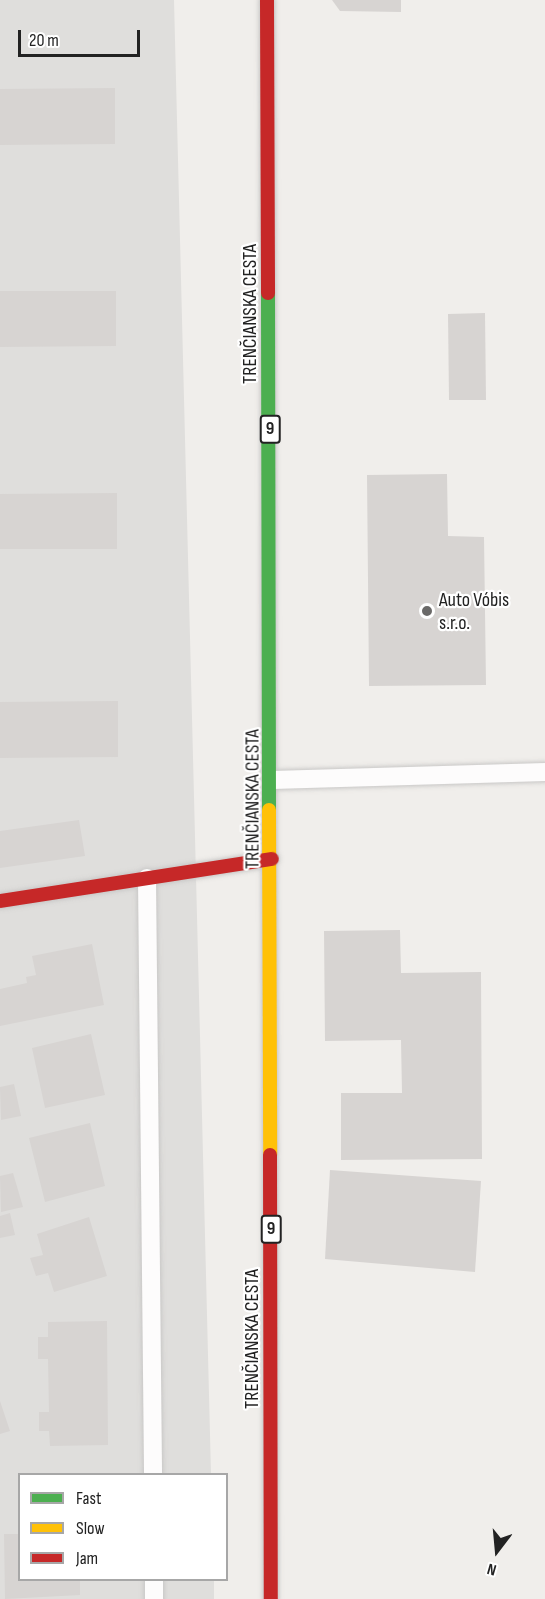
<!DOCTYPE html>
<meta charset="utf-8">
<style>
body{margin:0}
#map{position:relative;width:545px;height:1599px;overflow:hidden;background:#f0eeeb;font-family:"Sofia Sans Condensed",sans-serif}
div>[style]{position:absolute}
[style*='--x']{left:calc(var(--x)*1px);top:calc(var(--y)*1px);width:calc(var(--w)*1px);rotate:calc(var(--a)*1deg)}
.residential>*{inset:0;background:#dfdedc}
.building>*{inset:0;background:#d7d4d2}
.roads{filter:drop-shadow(0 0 2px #c9c8c7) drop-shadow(0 0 2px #c9c8c7)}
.lane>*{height:18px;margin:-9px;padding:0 9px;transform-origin:9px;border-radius:9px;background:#fdfcfc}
.fast>*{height:14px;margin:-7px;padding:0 7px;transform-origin:7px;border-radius:7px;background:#4caf50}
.slow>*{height:14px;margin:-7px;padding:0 7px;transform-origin:7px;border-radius:7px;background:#ffc107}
.jam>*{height:14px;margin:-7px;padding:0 7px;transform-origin:7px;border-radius:7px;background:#c62828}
.dots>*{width:16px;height:16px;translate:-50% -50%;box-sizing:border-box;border:3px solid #fff;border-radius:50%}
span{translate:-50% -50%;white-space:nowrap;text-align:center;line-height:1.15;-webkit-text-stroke:4.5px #fff;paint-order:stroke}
.shield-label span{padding:2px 4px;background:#fff;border:2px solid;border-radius:4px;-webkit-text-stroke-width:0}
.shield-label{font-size:18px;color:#222;font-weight:700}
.street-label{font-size:20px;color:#222}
.poi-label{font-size:20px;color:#222}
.left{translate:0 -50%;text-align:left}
.legend{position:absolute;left:18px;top:1473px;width:210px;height:108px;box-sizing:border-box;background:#fff;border:2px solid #a7a7a7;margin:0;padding:8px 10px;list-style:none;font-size:18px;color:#222}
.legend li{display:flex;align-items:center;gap:12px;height:30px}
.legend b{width:30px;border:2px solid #a7a7a7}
.north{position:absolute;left:467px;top:1521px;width:60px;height:60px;-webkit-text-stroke:4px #fff;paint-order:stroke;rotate:196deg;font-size:16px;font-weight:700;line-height:24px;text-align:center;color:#222}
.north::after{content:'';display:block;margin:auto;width:21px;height:27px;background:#222;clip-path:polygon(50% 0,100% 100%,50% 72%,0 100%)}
.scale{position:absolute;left:18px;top:30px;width:122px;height:27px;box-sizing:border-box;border:3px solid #222;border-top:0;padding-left:8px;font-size:18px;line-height:21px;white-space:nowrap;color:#222;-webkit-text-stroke:4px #fff;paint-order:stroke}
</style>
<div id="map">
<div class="residential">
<div style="clip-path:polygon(0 0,174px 0,211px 1474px,20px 1474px,20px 1580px,214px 1580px,214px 1599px,0 1599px)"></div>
</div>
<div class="building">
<div style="clip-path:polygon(332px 0,401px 0,401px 12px,340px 11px)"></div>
<div style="clip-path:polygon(115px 88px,115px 144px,0 145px,0 89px)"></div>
<div style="clip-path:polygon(0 291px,116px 291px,116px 346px,0 347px)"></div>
<div style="clip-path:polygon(485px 313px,486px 400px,449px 400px,448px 314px)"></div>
<div style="clip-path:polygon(447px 474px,448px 536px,484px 537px,486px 685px,369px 686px,367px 475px)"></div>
<div style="clip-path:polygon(117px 493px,117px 549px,0 549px,0 494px)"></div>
<div style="clip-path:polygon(118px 701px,118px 757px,0 758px,0 702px)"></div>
<div style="clip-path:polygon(79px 820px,85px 856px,0 868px,0 831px)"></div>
<div style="clip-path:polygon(400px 930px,401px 973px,481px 972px,482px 1159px,341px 1160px,341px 1093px,402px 1093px,401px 1040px,325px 1041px,324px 931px)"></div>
<div style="clip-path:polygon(92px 944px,104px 1005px,0 1026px,0 989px,27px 983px,26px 977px,36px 975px,32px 956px)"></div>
<div style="clip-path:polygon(91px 1034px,105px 1095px,45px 1108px,32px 1048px)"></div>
<div style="clip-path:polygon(14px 1084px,21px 1116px,1px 1120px,0 1087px)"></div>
<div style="clip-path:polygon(90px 1123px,105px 1186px,45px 1202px,29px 1138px)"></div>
<div style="clip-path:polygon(330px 1170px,481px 1181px,475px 1272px,325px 1259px)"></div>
<div style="clip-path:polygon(13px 1173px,23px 1207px,1px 1212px,0 1176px)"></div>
<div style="clip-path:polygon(10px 1213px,15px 1235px,0 1238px,0 1216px)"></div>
<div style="clip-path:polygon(89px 1217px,107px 1276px,54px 1292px,48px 1273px,36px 1276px,30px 1258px,43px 1255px,37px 1234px)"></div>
<div style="clip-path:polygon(107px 1321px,108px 1445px,50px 1446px,49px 1431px,39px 1431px,39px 1412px,49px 1412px,48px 1359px,38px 1359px,38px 1337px,48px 1337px,48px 1322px)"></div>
<div style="clip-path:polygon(0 1401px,10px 1431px,0 1434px)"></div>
<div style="clip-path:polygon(4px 1534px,20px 1534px,20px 1580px,80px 1580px,80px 1595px,5px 1599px)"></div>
</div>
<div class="roads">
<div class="lane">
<div style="--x:273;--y:780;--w:272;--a:-1.7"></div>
<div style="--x:147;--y:878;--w:596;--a:89.42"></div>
<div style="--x:154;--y:1580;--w:19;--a:90"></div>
</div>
<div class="fast">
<div style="--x:268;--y:293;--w:517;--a:89.89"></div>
</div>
<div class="slow">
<div style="--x:269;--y:810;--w:345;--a:89.8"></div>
</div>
<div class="jam">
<div style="--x:267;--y:0;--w:293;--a:89.8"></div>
<div style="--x:0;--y:901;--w:275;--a:-8.8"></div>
<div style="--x:270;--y:1155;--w:444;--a:89.9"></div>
</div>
</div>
<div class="dots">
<div style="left:427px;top:611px;background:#6a6968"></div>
</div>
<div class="shield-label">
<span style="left:270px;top:429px">9</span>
<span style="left:271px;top:1229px">9</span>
</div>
<div class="street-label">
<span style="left:250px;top:314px;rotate:-90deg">TRENČIANSKA CESTA</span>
<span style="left:253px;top:799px;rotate:-90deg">TRENČIANSKA CESTA</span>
<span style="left:252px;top:1339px;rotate:-90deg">TRENČIANSKA CESTA</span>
</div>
<div class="poi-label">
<span class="left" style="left:439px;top:612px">Auto Vóbis<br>s.r.o.</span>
</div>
<ul class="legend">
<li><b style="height:8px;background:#4caf50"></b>Fast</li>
<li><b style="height:8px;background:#ffc107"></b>Slow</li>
<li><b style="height:8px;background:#c62828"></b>Jam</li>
</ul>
<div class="north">N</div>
<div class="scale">20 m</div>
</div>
